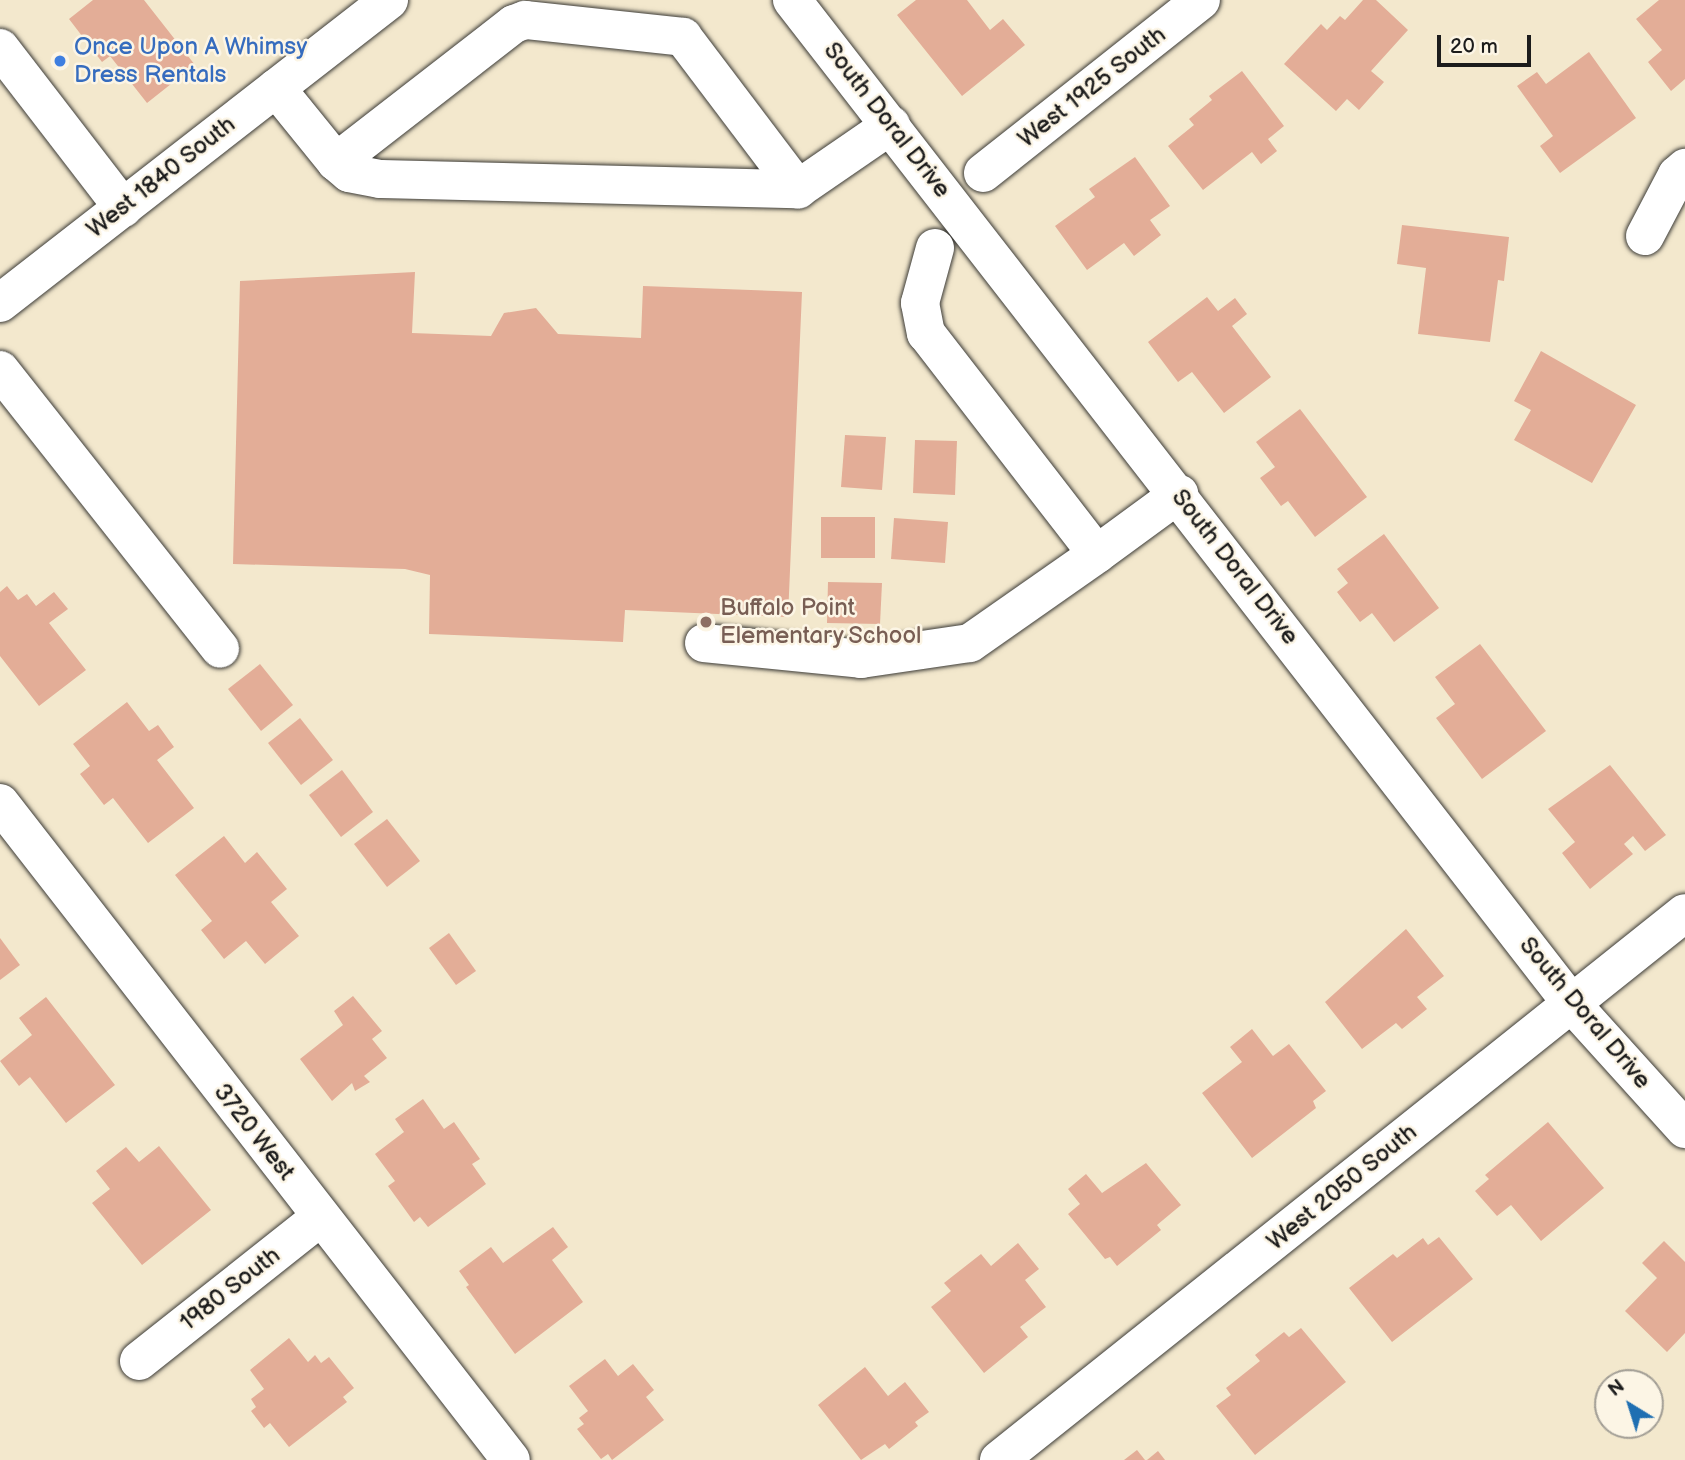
<!DOCTYPE html>
<style>
body{margin:0}
#map{position:relative;width:1685px;height:1460px;overflow:hidden;background:#f3e8cd;font-family:"Balsamiq Sans",sans-serif}
div>[style]{position:absolute}
[style*='--x']{left:calc(var(--x)*1px);top:calc(var(--y)*1px);width:calc(var(--w)*1px);rotate:calc(var(--a)*1deg)}
.building>*{inset:0;background:#e3ad97}
.roads{filter:drop-shadow(0 0 2px #3c3b37) drop-shadow(0 0 2px #3c3b37)}
.minor>*{height:38px;margin:-19px;padding:0 19px;transform-origin:19px;border-radius:19px;background:#fff}
.dots>*{width:19px;height:19px;translate:-50% -50%;box-sizing:border-box;border:4px solid #fcf5e5;border-radius:50%}
span{translate:-50% -50%;white-space:nowrap;text-align:center;line-height:1.15;-webkit-text-stroke:5px #fcf5e5;paint-order:stroke}
.shop-label{font-size:24px;color:#366cbe}
.left{translate:0 -50%;text-align:left}
.street-label{font-size:24px;color:#1c1c1c}
.education-label{font-size:24px;color:#785e54}
.north{position:absolute;left:1594px;top:1369px;width:70px;height:70px;box-sizing:border-box;background:#fcf5e5;border:2px solid #a29e95;border-radius:50%;rotate:322deg;font-size:19px;font-weight:700;line-height:28px;text-align:center;color:#1c1c1c}
.north::after{content:'';display:block;margin:auto;width:24px;height:32px;background:#1f6fb2;clip-path:polygon(50% 0,100% 100%,50% 72%,0 100%)}
.scale{position:absolute;left:1437px;top:35px;width:94px;height:32px;box-sizing:border-box;border:4px solid #1c1c1c;border-top:0;padding-left:9px;font-size:21px;line-height:24px;white-space:nowrap;color:#1c1c1c;-webkit-text-stroke:5px #fcf5e5;paint-order:stroke}
</style>
<div id="map">
<div class="building">
<div style="clip-path:polygon(93px 0,144px 0,195px 65px,147px 103px,110px 56px,102px 62px,69px 19px)"></div>
<div style="clip-path:polygon(916px 0,967px 0,990px 30px,1003px 19px,1025px 45px,962px 96px,897px 15px)"></div>
<div style="clip-path:polygon(1363px 0,1376px 0,1408px 30px,1371px 71px,1384px 82px,1359px 110px,1347px 99px,1336px 111px,1284px 64px,1321px 24px,1327px 30px,1340px 16px,1345px 20px)"></div>
<div style="clip-path:polygon(1659px 0,1685px 0,1685px 79px,1671px 91px,1648px 62px,1662px 50px,1636px 19px)"></div>
<div style="clip-path:polygon(1589px 52px,1636px 118px,1560px 173px,1540px 146px,1553px 136px,1517px 86px,1537px 72px,1546px 84px)"></div>
<div style="clip-path:polygon(1242px 71px,1284px 126px,1268px 139px,1277px 151px,1261px 164px,1252px 152px,1203px 190px,1168px 146px,1194px 125px,1189px 119px,1212px 100px,1209px 96px)"></div>
<div style="clip-path:polygon(1135px 157px,1170px 206px,1150px 220px,1161px 235px,1134px 256px,1124px 243px,1087px 270px,1055px 226px,1095px 197px,1089px 189px)"></div>
<div style="clip-path:polygon(1402px 225px,1509px 237px,1504px 281px,1498px 280px,1490px 342px,1418px 334px,1426px 268px,1397px 264px)"></div>
<div style="clip-path:polygon(415px 272px,412px 333px,491px 336px,504px 313px,536px 308px,558px 334px,641px 338px,643px 286px,802px 292px,788px 617px,625px 610px,623px 642px,429px 634px,430px 575px,405px 569px,233px 564px,240px 281px)"></div>
<div style="clip-path:polygon(1207px 297px,1218px 311px,1235px 298px,1247px 314px,1232px 326px,1271px 377px,1224px 413px,1192px 372px,1178px 382px,1148px 342px)"></div>
<div style="clip-path:polygon(1541px 351px,1636px 405px,1592px 483px,1514px 440px,1531px 410px,1514px 401px)"></div>
<div style="clip-path:polygon(1300px 409px,1367px 497px,1315px 537px,1288px 501px,1281px 506px,1260px 478px,1275px 467px,1256px 442px)"></div>
<div style="clip-path:polygon(845px 435px,886px 437px,882px 490px,841px 487px)"></div>
<div style="clip-path:polygon(915px 440px,957px 441px,955px 495px,913px 493px)"></div>
<div style="clip-path:polygon(821px 517px,875px 517px,875px 558px,821px 558px)"></div>
<div style="clip-path:polygon(894px 518px,948px 522px,945px 563px,891px 559px)"></div>
<div style="clip-path:polygon(1384px 534px,1439px 608px,1394px 642px,1372px 613px,1360px 622px,1337px 592px,1348px 583px,1337px 569px)"></div>
<div style="clip-path:polygon(828px 582px,882px 583px,880px 624px,827px 623px)"></div>
<div style="clip-path:polygon(7px 586px,18px 600px,27px 594px,36px 606px,54px 592px,68px 609px,49px 623px,86px 670px,39px 706px,0 656px,0 592px)"></div>
<div style="clip-path:polygon(1480px 644px,1546px 731px,1482px 779px,1436px 718px,1455px 704px,1435px 677px)"></div>
<div style="clip-path:polygon(260px 664px,293px 705px,261px 731px,228px 689px)"></div>
<div style="clip-path:polygon(127px 702px,149px 731px,158px 725px,174px 747px,157px 760px,194px 808px,148px 843px,113px 798px,104px 805px,80px 774px,90px 766px,73px 744px)"></div>
<div style="clip-path:polygon(300px 718px,333px 760px,301px 785px,268px 743px)"></div>
<div style="clip-path:polygon(1610px 765px,1666px 835px,1645px 851px,1633px 836px,1624px 844px,1633px 854px,1590px 889px,1562px 853px,1575px 842px,1548px 809px)"></div>
<div style="clip-path:polygon(342px 770px,373px 812px,341px 837px,309px 795px)"></div>
<div style="clip-path:polygon(387px 819px,420px 861px,387px 887px,354px 844px)"></div>
<div style="clip-path:polygon(224px 836px,245px 863px,257px 852px,287px 889px,271px 902px,299px 936px,265px 964px,246px 941px,224px 959px,201px 930px,212px 921px,175px 875px)"></div>
<div style="clip-path:polygon(1406px 929px,1444px 976px,1417px 997px,1427px 1009px,1402px 1029px,1396px 1023px,1362px 1049px,1325px 1002px)"></div>
<div style="clip-path:polygon(449px 933px,476px 971px,456px 985px,429px 948px)"></div>
<div style="clip-path:polygon(0 938px,20px 965px,0 980px)"></div>
<div style="clip-path:polygon(353px 996px,382px 1031px,372px 1039px,387px 1058px,364px 1076px,370px 1082px,355px 1091px,352px 1083px,332px 1101px,300px 1059px,343px 1025px,334px 1011px)"></div>
<div style="clip-path:polygon(46px 997px,115px 1085px,66px 1123px,30px 1077px,19px 1086px,0 1061px,32px 1035px,19px 1018px)"></div>
<div style="clip-path:polygon(1252px 1029px,1273px 1056px,1289px 1044px,1326px 1091px,1313px 1101px,1316px 1108px,1252px 1158px,1202px 1093px,1242px 1062px,1230px 1047px)"></div>
<div style="clip-path:polygon(423px 1099px,444px 1129px,454px 1122px,480px 1159px,472px 1164px,486px 1184px,428px 1227px,420px 1217px,414px 1222px,388px 1186px,395px 1181px,375px 1154px,404px 1132px,395px 1119px)"></div>
<div style="clip-path:polygon(1548px 1122px,1604px 1188px,1541px 1241px,1511px 1205px,1497px 1216px,1475px 1191px,1489px 1179px,1485px 1175px)"></div>
<div style="clip-path:polygon(159px 1146px,211px 1210px,142px 1265px,92px 1203px,110px 1189px,96px 1171px,126px 1147px,139px 1162px)"></div>
<div style="clip-path:polygon(1146px 1163px,1181px 1205px,1157px 1225px,1161px 1230px,1117px 1266px,1110px 1257px,1105px 1259px,1068px 1214px,1080px 1204px,1068px 1189px,1086px 1174px,1102px 1193px)"></div>
<div style="clip-path:polygon(553px 1227px,568px 1247px,552px 1260px,583px 1302px,515px 1354px,466px 1287px,469px 1285px,459px 1271px,491px 1247px,503px 1263px)"></div>
<div style="clip-path:polygon(1439px 1237px,1473px 1279px,1392px 1342px,1349px 1288px,1393px 1254px,1397px 1258px,1423px 1238px,1428px 1245px)"></div>
<div style="clip-path:polygon(1664px 1241px,1685px 1262px,1685px 1333px,1667px 1352px,1625px 1311px,1657px 1278px,1642px 1263px)"></div>
<div style="clip-path:polygon(1018px 1243px,1039px 1269px,1025px 1280px,1046px 1307px,1020px 1327px,1028px 1337px,984px 1373px,931px 1307px,951px 1291px,944px 1283px,981px 1254px,991px 1266px)"></div>
<div style="clip-path:polygon(1301px 1328px,1346px 1382px,1255px 1455px,1216px 1406px,1231px 1395px,1226px 1388px,1260px 1361px,1255px 1355px,1284px 1332px,1289px 1337px)"></div>
<div style="clip-path:polygon(289px 1338px,308px 1362px,315px 1355px,321px 1363px,329px 1357px,354px 1388px,343px 1397px,347px 1402px,289px 1447px,270px 1423px,264px 1428px,251px 1411px,256px 1407px,251px 1399px,264px 1389px,250px 1370px)"></div>
<div style="clip-path:polygon(605px 1359px,618px 1376px,633px 1364px,654px 1390px,646px 1397px,664px 1420px,612px 1460px,608px 1454px,601px 1459px,577px 1429px,584px 1424px,579px 1418px,588px 1411px,569px 1386px)"></div>
<div style="clip-path:polygon(865px 1367px,888px 1396px,905px 1382px,929px 1412px,915px 1422px,918px 1426px,889px 1449px,885px 1444px,861px 1460px,818px 1405px)"></div>
<div style="clip-path:polygon(1137px 1450px,1145px 1460px,1124px 1460px)"></div>
<div style="clip-path:polygon(1158px 1451px,1165px 1460px,1147px 1460px)"></div>
</div>
<div class="roads">
<div class="minor">
<div style="--x:792;--y:0;--w:1270;--a:52.16"></div>
<div style="--x:1571;--y:1003;--w:170;--a:47.9"></div>
<div style="--x:0;--y:48;--w:202;--a:52.4"></div>
<div style="--x:276;--y:88;--w:95;--a:51"></div>
<div style="--x:336;--y:162;--w:17;--a:40"></div>
<div style="--x:349;--y:173;--w:32;--a:11"></div>
<div style="--x:380;--y:179;--w:418;--a:1.4"></div>
<div style="--x:798;--y:189;--w:113;--a:-34.5"></div>
<div style="--x:336;--y:162;--w:225;--a:-37.8"></div>
<div style="--x:514;--y:24;--w:12;--a:-20"></div>
<div style="--x:525;--y:20;--w:159;--a:6.1"></div>
<div style="--x:683;--y:37;--w:191;--a:52.9"></div>
<div style="--x:983;--y:173;--w:278;--a:-38.4"></div>
<div style="--x:1645;--y:236;--w:69;--a:-62.3"></div>
<div style="--x:1677;--y:175;--w:11;--a:-41"></div>
<div style="--x:935;--y:248;--w:57;--a:105.3"></div>
<div style="--x:920;--y:303;--w:31;--a:79"></div>
<div style="--x:926;--y:333;--w:279;--a:52.3"></div>
<div style="--x:1097;--y:554;--w:102;--a:-36.2"></div>
<div style="--x:0;--y:303;--w:493;--a:-37.9"></div>
<div style="--x:0;--y:370;--w:355;--a:51.7"></div>
<div style="--x:704;--y:643;--w:158;--a:5.8"></div>
<div style="--x:861;--y:659;--w:110;--a:-8.4"></div>
<div style="--x:970;--y:643;--w:155;--a:-35"></div>
<div style="--x:0;--y:803;--w:832;--a:52.13"></div>
<div style="--x:139;--y:1361;--w:232;--a:-38.4"></div>
<div style="--x:999;--y:1460;--w:877;--a:-38.57"></div>
</div>
</div>
<div class="dots">
<div style="left:60px;top:61px;background:#3f7fe0"></div>
<div style="left:706px;top:622px;background:#8d6e63"></div>
</div>
<div class="shop-label">
<span class="left" style="left:74px;top:61px">Once Upon A Whimsy<br>Dress Rentals</span>
</div>
<div class="street-label">
<span style="left:1092px;top:87px;rotate:-38deg">West 1925 South</span>
<span style="left:887px;top:120px;rotate:52deg">South Doral Drive</span>
<span style="left:161px;top:177px;rotate:-38deg">West 1840 South</span>
<span style="left:1235px;top:567px;rotate:52deg">South Doral Drive</span>
<span style="left:1585px;top:1013px;rotate:50deg">South Doral Drive</span>
<span style="left:254px;top:1132px;rotate:52deg">3720 West</span>
<span style="left:1342px;top:1187px;rotate:-39deg">West 2050 South</span>
<span style="left:230px;top:1289px;rotate:-38deg">1980 South</span>
</div>
<div class="education-label">
<span class="left" style="left:720px;top:622px">Buffalo Point<br>Elementary School</span>
</div>
<div class="north">N</div>
<div class="scale">20 m</div>
</div>
